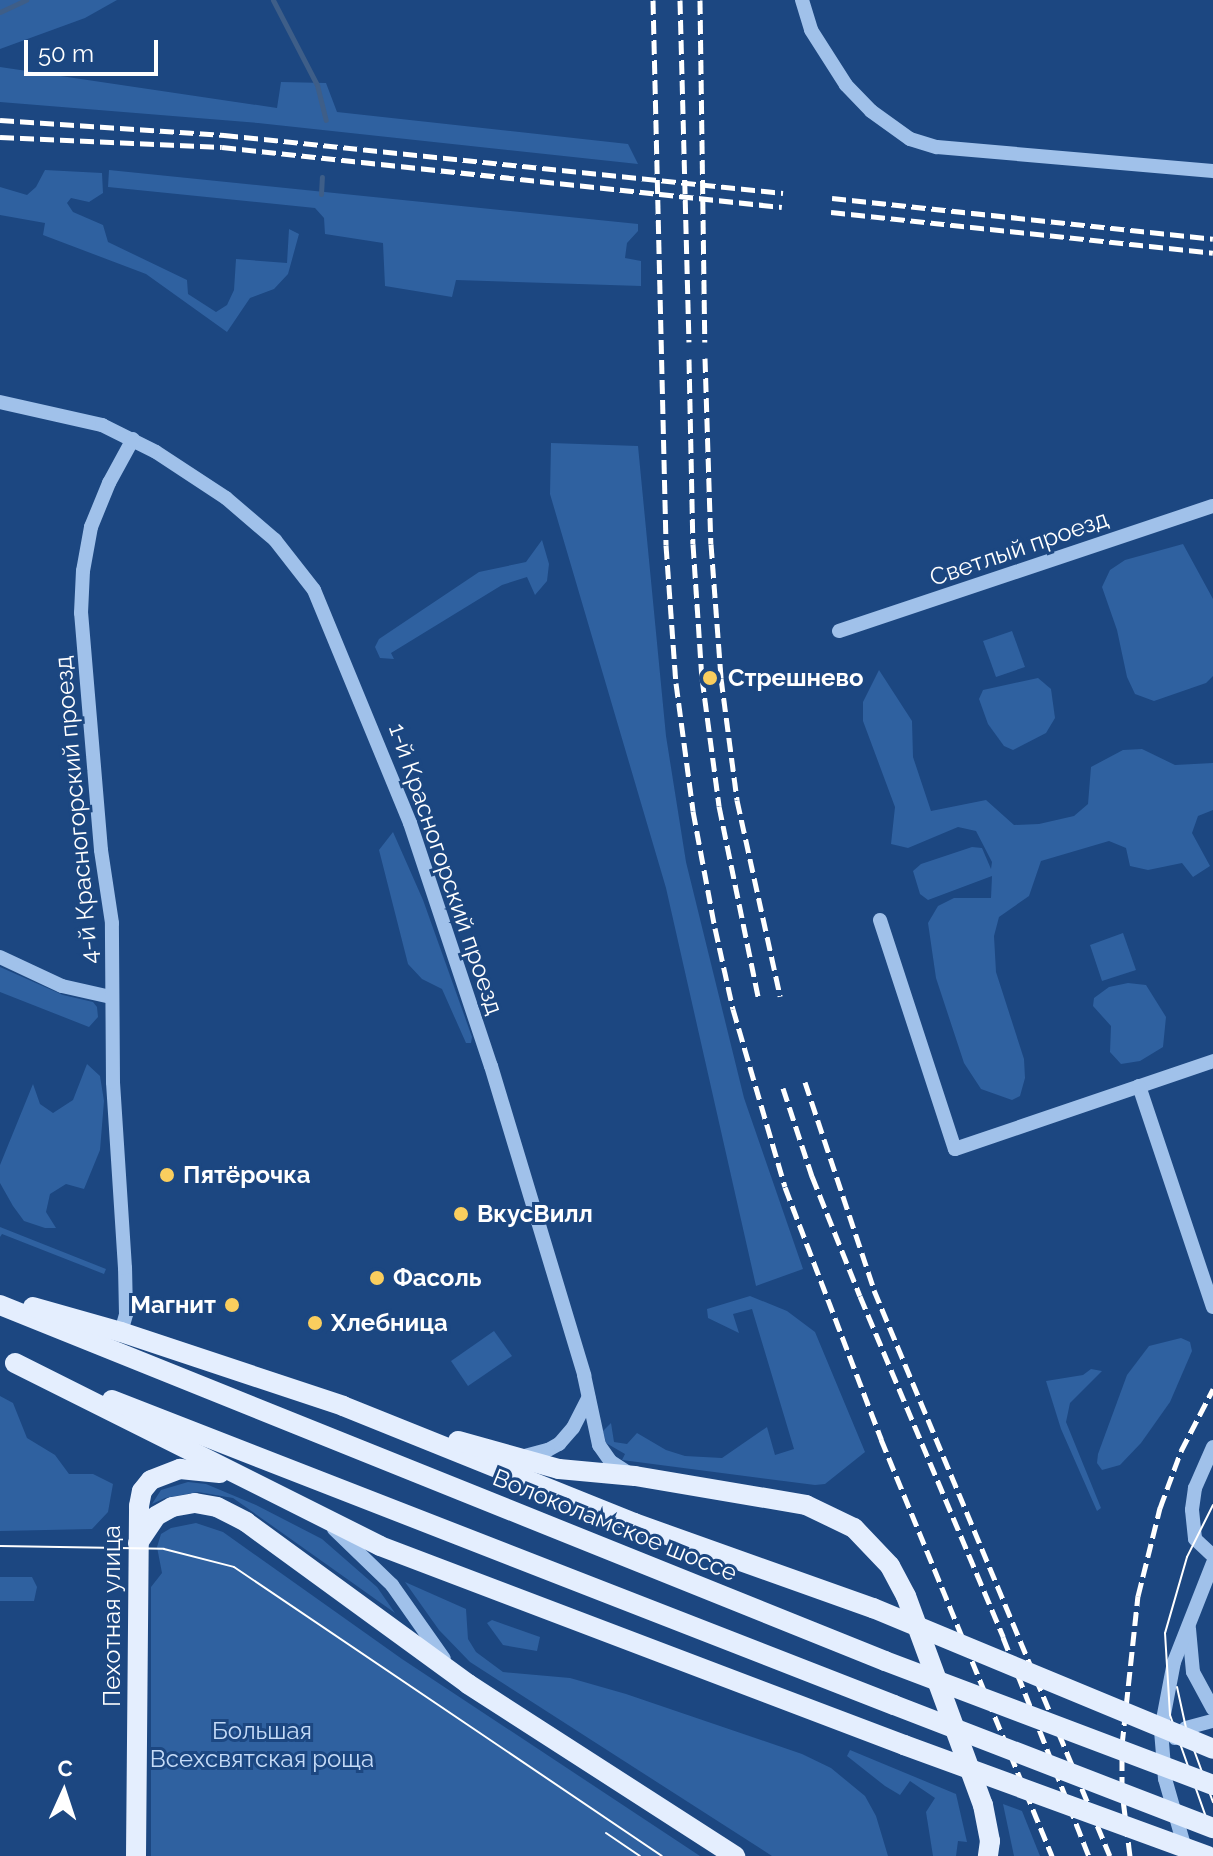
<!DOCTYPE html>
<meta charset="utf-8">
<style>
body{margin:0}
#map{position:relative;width:1213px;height:1856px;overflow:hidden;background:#1c4781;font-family:Raleway,sans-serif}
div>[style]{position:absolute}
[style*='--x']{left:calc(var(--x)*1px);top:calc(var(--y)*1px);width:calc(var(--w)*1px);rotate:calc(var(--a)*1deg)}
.green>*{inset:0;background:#2f61a0}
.stream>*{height:5px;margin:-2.5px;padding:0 2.5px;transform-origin:2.5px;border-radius:2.5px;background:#3e5e88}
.minor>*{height:14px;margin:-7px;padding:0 7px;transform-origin:7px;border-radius:7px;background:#a0c1ea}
.major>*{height:20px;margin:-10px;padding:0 10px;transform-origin:10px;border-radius:10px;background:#e4eefe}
.tram>*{height:2px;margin:-1px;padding:0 1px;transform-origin:1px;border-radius:1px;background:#fff}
.rail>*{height:5px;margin-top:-2.5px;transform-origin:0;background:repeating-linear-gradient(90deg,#fff 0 14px,transparent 0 20px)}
.major-bridge>*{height:20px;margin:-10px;padding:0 10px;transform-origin:10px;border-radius:10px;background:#e4eefe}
.dots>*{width:22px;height:22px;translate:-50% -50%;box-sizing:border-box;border:4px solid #1c4781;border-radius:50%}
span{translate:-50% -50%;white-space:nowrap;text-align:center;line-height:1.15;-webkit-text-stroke:6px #1c4781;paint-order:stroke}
.street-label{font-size:24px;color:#fff}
.poi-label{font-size:24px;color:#fff;font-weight:700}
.left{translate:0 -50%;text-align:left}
.right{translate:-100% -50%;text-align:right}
.park-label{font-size:24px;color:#c5dbf7}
.north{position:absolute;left:24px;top:1752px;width:80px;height:80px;-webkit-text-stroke:6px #1c4781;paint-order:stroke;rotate:3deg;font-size:22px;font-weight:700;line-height:32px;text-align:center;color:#fff}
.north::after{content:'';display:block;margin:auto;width:28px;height:36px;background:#fff;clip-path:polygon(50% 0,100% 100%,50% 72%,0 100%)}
.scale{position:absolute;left:24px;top:40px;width:134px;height:36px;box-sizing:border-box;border:4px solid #fff;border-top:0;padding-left:10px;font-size:24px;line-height:28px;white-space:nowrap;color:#fff;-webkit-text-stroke:6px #1c4781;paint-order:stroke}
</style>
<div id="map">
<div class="green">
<div style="clip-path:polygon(0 0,117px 0,85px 18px,0 49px)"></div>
<div style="clip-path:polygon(0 67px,277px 108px,281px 82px,326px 83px,337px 112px,628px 144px,638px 164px,258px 123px,0 102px)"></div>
<div style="clip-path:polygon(45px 170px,102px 173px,103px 193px,89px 202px,71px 198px,67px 203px,73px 212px,103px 225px,108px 242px,187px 280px,188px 294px,216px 312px,227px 305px,234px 290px,236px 259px,287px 263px,289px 229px,299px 234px,288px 274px,274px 289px,250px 298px,227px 332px,146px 274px,43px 235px,45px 223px,0 215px,0 187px,27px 195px,36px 187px)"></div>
<div style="clip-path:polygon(109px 170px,638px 224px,638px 231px,627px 243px,625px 258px,641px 261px,641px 286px,456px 280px,452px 297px,385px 286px,383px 243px,325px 234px,324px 218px,315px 208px,108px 187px)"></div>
<div style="clip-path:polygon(551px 443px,638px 446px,666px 736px,686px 862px,744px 1098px,803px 1269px,756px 1286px,666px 888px,550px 494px)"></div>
<div style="clip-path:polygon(542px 540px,549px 564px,547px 581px,535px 595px,527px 577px,502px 585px,391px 653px,394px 659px,380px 658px,375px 647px,379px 639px,479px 572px,526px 562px)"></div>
<div style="clip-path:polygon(1183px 544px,1213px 599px,1213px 676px,1206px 683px,1154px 701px,1135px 694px,1127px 677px,1117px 630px,1102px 587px,1110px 570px,1125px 560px)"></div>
<div style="clip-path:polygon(1012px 631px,1025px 667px,996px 677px,983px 641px)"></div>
<div style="clip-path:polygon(879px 670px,912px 721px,913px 757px,931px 811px,986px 800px,1014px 825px,1039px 824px,1074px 816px,1088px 804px,1091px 767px,1123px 750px,1142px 749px,1175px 765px,1213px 763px,1213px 810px,1198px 816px,1192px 833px,1210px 866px,1193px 877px,1182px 863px,1148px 870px,1130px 866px,1126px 848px,1109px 841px,1041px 861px,1029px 896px,999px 917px,994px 936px,996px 972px,1024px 1059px,1025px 1078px,1020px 1096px,1012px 1100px,981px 1089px,964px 1063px,936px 978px,928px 923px,938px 906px,954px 898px,991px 898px,992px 876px,928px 900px,920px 894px,913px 871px,921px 864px,972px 847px,982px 848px,991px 869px,992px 862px,976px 831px,958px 827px,908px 848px,891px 844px,895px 807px,863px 721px,863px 702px)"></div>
<div style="clip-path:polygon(1038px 678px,1051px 689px,1055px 718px,1046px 733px,1013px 750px,1004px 746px,988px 724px,979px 699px,983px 690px)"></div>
<div style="clip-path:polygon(393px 832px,423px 900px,472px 1037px,471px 1043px,466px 1043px,442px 989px,422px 979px,408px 964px,379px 850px)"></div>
<div style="clip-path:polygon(1123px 933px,1136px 970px,1102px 981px,1090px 945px)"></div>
<div style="clip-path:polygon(0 967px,63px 995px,93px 1002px,97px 1007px,98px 1017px,89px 1027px,0 992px)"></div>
<div style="clip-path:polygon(1128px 983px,1146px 985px,1166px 1017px,1163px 1047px,1140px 1061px,1121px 1064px,1110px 1052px,1111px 1026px,1093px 1006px,1094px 998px,1109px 987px)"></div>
<div style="clip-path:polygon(87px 1064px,100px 1076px,104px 1101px,100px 1150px,84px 1189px,66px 1184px,50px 1194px,46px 1212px,56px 1228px,45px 1228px,24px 1221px,13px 1206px,0 1183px,0 1165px,33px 1084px,40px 1104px,53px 1113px,73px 1100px)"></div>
<div style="clip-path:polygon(0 1227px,106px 1269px,104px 1274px,2px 1234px,0 1237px)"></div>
<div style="clip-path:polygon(750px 1296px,787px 1311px,815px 1332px,865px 1452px,825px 1484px,815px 1485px,622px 1460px,625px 1454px,606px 1443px,603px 1431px,611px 1423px,614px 1442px,627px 1444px,637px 1433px,666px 1450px,685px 1456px,722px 1458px,767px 1427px,775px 1455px,794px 1449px,752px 1309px,733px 1314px,739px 1333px,708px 1318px,707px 1309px)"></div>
<div style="clip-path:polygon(494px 1331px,512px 1356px,468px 1386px,451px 1361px)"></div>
<div style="clip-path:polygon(1181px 1338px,1190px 1342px,1192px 1351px,1170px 1402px,1141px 1443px,1120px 1465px,1102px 1470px,1097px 1463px,1098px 1454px,1127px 1375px,1149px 1346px)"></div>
<div style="clip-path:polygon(1091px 1369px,1102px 1371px,1070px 1403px,1066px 1422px,1101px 1508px,1097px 1511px,1061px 1429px,1046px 1381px,1083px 1375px)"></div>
<div style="clip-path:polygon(0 1396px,13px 1403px,27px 1438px,55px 1455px,69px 1474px,93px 1474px,113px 1484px,108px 1512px,92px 1529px,0 1531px)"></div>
<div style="clip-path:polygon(188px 1482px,206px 1484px,256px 1505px,322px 1539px,377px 1587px,395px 1613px,233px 1498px,198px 1492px,165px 1498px,152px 1504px,161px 1490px)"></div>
<div style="clip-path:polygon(196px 1523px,223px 1532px,402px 1659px,700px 1856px,151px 1856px,151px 1587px,162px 1573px,157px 1547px,161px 1534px,171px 1528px)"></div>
<div style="clip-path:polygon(0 1577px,32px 1577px,37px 1587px,34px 1601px,0 1601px)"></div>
<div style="clip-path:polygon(405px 1582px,466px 1609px,468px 1639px,476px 1652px,503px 1672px,570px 1678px,626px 1694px,802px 1754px,831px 1768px,865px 1796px,876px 1816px,888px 1856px,772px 1856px,470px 1662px,439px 1630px)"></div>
<div style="clip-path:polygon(492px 1620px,540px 1637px,537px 1651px,503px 1645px,487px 1623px)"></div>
<div style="clip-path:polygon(850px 1750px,956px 1794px,967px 1842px,958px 1841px,956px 1856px,933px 1856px,926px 1812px,935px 1798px,910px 1781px,900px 1795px,885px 1786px,847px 1756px)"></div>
<div style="clip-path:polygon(1003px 1804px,1022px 1811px,1040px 1856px,1014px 1856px)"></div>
</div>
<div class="stream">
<div style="--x:273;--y:0;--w:96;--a:62.6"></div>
<div style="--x:317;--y:85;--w:36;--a:76"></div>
<div style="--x:0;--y:12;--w:29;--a:-25"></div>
<div style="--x:321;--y:194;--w:17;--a:-87"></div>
</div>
<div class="minor">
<div style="--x:802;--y:0;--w:31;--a:73"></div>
<div style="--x:811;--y:30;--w:65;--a:57.5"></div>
<div style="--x:846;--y:85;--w:36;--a:46"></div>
<div style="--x:871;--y:111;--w:48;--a:35.7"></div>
<div style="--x:910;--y:139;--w:28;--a:17"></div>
<div style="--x:937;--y:147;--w:277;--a:5"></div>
<div style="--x:0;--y:402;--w:105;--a:12.7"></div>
<div style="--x:102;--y:425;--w:60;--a:26.6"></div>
<div style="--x:156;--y:452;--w:84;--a:33.3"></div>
<div style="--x:226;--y:498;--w:65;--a:40.6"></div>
<div style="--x:275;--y:540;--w:63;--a:52"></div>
<div style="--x:314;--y:590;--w:252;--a:67.6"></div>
<div style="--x:410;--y:823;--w:256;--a:71.6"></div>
<div style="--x:491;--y:1066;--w:323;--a:73.2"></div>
<div style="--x:584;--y:1375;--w:72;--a:77.9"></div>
<div style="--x:599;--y:1445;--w:19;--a:55"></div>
<div style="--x:610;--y:1461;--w:24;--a:33"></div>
<div style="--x:839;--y:631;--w:394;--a:-18.5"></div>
<div style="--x:880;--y:920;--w:241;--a:71.9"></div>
<div style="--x:955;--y:1149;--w:273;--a:-18.8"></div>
<div style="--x:0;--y:957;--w:68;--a:25.1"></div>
<div style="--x:62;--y:986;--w:50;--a:12.7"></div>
<div style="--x:1139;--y:1086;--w:233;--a:71.5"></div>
<div style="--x:121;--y:1332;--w:19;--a:-74"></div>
<div style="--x:126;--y:1314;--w:46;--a:-91.2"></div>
<div style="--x:125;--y:1268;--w:186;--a:-93.7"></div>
<div style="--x:113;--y:1082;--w:159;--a:-90.4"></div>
<div style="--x:112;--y:923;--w:74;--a:-98.6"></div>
<div style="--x:101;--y:850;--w:238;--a:-94.8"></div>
<div style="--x:81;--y:613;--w:42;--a:-87.3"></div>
<div style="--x:83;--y:571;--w:45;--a:-79.7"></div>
<div style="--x:91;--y:527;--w:48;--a:-67.8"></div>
<div style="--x:109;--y:483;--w:50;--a:-61.4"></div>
<div style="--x:1213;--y:1447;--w:45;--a:113.7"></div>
<div style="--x:1195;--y:1488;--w:22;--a:98"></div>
<div style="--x:1192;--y:1510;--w:29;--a:84"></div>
<div style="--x:1195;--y:1539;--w:25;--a:43"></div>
<div style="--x:521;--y:1457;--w:28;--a:-15"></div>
<div style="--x:548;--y:1450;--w:13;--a:-29"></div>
<div style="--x:559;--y:1444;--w:21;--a:-49"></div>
<div style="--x:573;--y:1428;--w:34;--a:-63"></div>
<div style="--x:334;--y:1529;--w:81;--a:44"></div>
<div style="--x:392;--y:1585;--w:90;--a:54.9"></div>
<div style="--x:1189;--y:1629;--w:43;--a:84.7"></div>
<div style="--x:1193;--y:1672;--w:42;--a:61.6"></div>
<div style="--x:1175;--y:1738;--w:15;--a:-42"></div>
<div style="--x:1186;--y:1728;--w:28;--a:-15"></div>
<div style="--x:1186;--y:1852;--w:76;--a:-106"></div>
<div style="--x:1165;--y:1779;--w:49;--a:-94.7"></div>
<div style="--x:1161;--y:1730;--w:69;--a:-79.2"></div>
<div style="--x:1174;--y:1662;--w:106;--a:-68.5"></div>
</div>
<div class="major">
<div style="--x:0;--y:1305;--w:954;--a:21.91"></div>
<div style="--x:33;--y:1307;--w:91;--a:15.9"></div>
<div style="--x:121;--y:1332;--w:234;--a:18.4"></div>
<div style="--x:343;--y:1406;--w:314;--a:21.9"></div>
<div style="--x:634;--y:1523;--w:254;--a:19.6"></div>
<div style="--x:15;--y:1363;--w:408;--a:26.6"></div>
<div style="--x:380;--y:1546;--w:561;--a:20.8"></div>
<div style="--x:112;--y:1400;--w:839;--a:21.31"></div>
<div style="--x:458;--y:1441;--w:105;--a:15.5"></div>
<div style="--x:559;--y:1469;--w:76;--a:5.3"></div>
<div style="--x:635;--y:1476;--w:173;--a:9.6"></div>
<div style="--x:806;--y:1505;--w:53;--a:25.6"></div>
<div style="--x:854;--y:1528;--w:52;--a:46.5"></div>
<div style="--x:890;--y:1566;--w:34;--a:62"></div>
<div style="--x:906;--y:1596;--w:223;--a:69.8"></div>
<div style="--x:983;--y:1805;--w:37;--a:79"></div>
<div style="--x:990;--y:1841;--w:15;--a:98"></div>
<div style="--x:138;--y:1543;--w:32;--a:-56"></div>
<div style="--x:156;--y:1516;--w:18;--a:-29"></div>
<div style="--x:172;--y:1507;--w:23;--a:-10"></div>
<div style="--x:195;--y:1503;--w:22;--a:10"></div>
<div style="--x:217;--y:1507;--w:33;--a:27"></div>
<div style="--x:246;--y:1522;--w:275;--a:36.1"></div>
<div style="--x:468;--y:1684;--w:318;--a:32.8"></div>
<div style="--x:136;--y:1856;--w:350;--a:-89.5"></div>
<div style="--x:139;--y:1506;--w:15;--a:-79"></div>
<div style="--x:142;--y:1491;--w:14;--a:-51"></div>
<div style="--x:151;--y:1480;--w:31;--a:-21"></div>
<div style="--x:180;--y:1469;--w:40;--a:5.7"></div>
</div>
<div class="tram">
<div style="--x:1213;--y:1505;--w:58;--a:116.6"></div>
<div style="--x:1187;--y:1557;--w:79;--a:106.1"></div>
<div style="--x:1165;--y:1633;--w:82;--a:86.5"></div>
<div style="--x:1170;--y:1715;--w:129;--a:70.6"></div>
<div style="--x:0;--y:1546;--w:164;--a:1"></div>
<div style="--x:164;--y:1549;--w:72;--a:14.4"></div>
<div style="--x:234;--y:1567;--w:516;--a:34.03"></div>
<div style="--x:1177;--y:1687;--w:42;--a:77.6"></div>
<div style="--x:1186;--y:1728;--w:79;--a:70"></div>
<div style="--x:606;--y:1833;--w:41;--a:34.1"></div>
</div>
<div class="rail">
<div style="--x:653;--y:0;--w:545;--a:88.63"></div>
<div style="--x:666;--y:545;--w:138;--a:85.9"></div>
<div style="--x:676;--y:683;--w:129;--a:82.4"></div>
<div style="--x:693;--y:811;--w:119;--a:79.4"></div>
<div style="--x:715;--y:928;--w:83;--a:77.5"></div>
<div style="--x:733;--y:1009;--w:185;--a:73.7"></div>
<div style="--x:785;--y:1187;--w:270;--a:69.1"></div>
<div style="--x:881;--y:1439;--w:451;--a:67.7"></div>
<div style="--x:680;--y:0;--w:342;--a:88.5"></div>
<div style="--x:700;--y:0;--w:342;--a:89.2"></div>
<div style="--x:0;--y:120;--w:225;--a:3.8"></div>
<div style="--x:224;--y:135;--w:562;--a:5.92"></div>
<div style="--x:0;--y:137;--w:222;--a:2.6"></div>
<div style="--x:222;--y:147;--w:563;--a:6.12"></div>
<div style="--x:832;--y:198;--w:383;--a:6.1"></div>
<div style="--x:831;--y:212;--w:384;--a:6.1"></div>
<div style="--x:705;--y:358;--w:186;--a:88.2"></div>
<div style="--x:711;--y:544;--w:134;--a:85.7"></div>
<div style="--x:721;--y:678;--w:123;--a:82.5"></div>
<div style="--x:737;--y:800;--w:201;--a:77.6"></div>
<div style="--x:689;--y:359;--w:185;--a:88.8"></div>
<div style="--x:693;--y:544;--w:134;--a:86.2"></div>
<div style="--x:702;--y:678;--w:129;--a:82.4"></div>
<div style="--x:719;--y:806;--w:199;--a:78.4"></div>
<div style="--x:805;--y:1082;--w:219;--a:71.6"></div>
<div style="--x:874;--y:1290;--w:613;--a:67.37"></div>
<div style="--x:783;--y:1088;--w:93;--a:71.8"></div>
<div style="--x:812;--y:1176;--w:129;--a:68.2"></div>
<div style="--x:860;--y:1296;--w:370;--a:67.2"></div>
<div style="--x:1003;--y:1637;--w:235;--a:68.6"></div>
<div style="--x:1130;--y:1856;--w:65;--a:-97"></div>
<div style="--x:1122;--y:1791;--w:46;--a:-90"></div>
<div style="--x:1122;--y:1745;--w:150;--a:-83.9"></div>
<div style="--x:1138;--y:1596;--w:91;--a:-76"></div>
<div style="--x:1160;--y:1508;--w:61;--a:-69.8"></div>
<div style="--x:1181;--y:1451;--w:70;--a:-62.7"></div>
</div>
<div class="major-bridge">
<div style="--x:873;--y:1608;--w:368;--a:22.5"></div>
<div style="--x:885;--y:1661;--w:351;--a:20.7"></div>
<div style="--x:894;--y:1705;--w:342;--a:21.1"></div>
<div style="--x:904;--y:1745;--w:323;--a:20.1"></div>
</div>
<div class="dots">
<div style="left:710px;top:678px;background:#face5e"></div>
<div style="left:167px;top:1175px;background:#face5e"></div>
<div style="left:461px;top:1214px;background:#face5e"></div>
<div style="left:377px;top:1278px;background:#face5e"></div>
<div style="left:232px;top:1305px;background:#face5e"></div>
<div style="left:315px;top:1323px;background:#face5e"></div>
</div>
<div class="street-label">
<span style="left:1019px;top:548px;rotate:-19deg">Светлый проезд</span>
<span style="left:76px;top:810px;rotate:-95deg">4-й Красногорский проезд</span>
<span style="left:446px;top:869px;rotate:71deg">1-й Красногорский проезд</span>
<span style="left:615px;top:1525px;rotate:22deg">Волоколамское шоссе</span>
<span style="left:112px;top:1616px;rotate:-90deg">Пехотная улица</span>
</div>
<div class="poi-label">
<span class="left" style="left:728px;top:678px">Стрешнево</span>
<span class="left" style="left:183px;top:1175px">Пятёрочка</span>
<span class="left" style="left:477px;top:1214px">ВкусВилл</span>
<span class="left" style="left:393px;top:1278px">Фасоль</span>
<span class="right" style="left:216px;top:1305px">Магнит</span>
<span class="left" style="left:331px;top:1323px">Хлебница</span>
</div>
<div class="park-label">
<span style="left:262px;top:1745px">Большая<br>Всехсвятская роща</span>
</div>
<div class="north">С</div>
<div class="scale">50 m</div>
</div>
